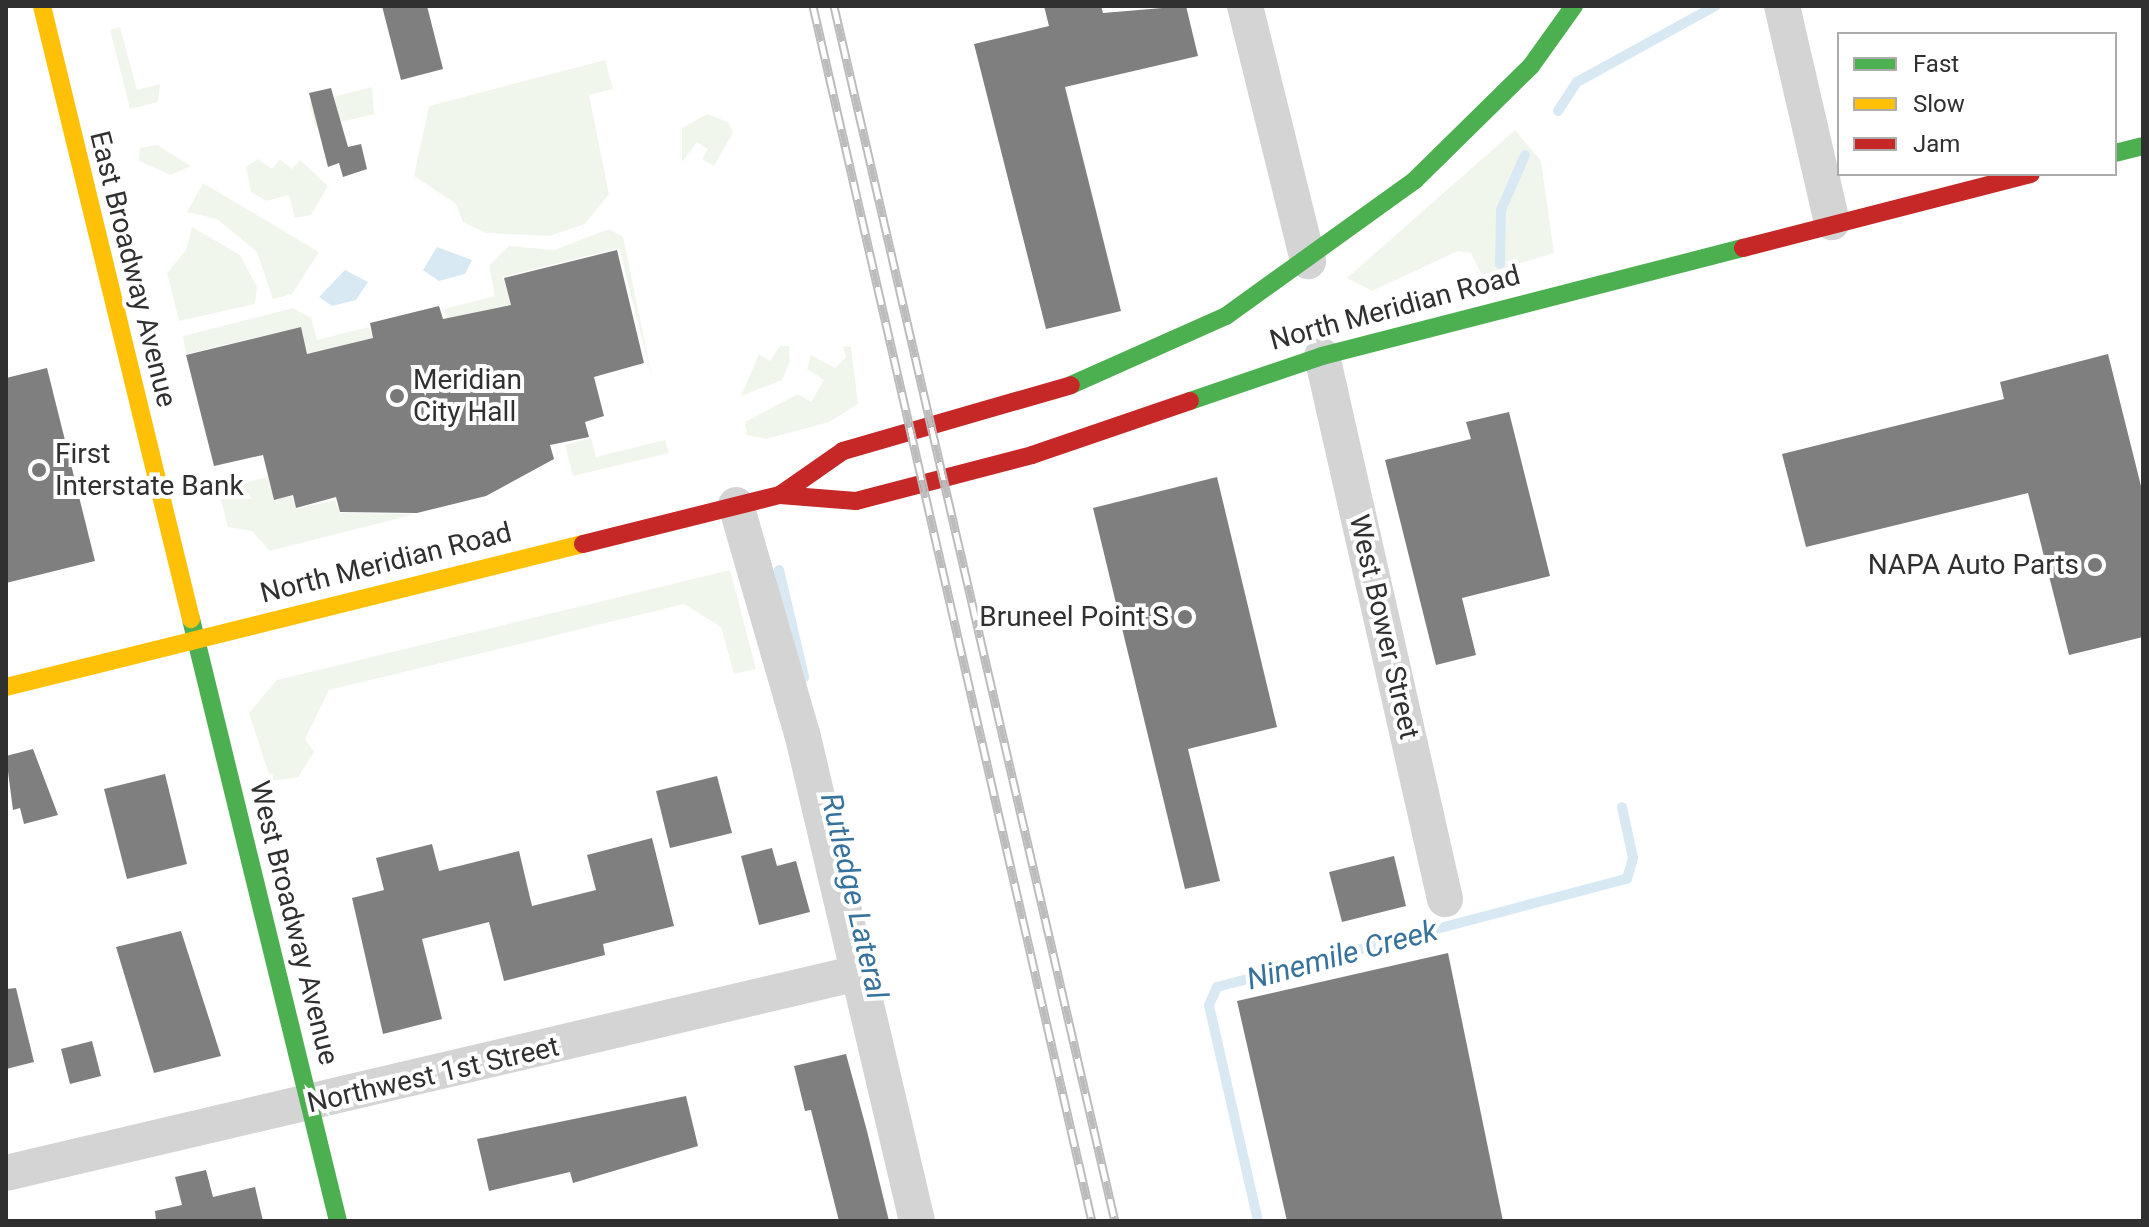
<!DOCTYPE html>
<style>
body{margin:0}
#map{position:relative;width:2149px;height:1227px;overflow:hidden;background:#fff;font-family:Roboto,sans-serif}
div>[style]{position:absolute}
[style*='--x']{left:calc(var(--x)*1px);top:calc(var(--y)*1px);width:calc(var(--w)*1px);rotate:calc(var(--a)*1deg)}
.green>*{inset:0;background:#f1f6ec}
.water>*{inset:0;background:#d8e9f4}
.stream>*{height:10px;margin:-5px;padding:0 5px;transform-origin:5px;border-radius:5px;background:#d8e9f4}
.building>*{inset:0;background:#7f7f7f}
.street>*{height:36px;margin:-18px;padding:0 18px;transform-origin:18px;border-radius:18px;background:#d4d4d4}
.fast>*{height:18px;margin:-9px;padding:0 9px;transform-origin:9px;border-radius:9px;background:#4caf50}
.slow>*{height:18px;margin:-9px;padding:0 9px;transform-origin:9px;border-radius:9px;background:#ffc107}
.jam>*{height:18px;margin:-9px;padding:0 9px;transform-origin:9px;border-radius:9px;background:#c62828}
.rail>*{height:9px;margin-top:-4.5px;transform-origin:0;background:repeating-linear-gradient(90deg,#fff 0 18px,#bcbcbc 0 36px);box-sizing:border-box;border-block:2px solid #bcbcbc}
.dots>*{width:22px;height:22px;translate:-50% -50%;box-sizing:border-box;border:4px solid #fff;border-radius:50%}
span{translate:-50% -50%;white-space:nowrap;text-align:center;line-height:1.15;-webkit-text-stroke:8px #fff;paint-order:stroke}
.street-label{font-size:28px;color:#303030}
.poi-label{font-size:28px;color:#303030}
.left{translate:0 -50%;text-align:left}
.right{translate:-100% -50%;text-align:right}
.water-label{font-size:30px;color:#36729b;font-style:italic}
.frame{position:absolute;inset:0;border:8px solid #303030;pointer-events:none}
.legend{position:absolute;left:1837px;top:32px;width:280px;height:144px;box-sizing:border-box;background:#fff;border:2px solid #acacac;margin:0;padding:10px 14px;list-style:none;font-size:24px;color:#303030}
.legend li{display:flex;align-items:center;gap:16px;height:40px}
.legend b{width:40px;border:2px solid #acacac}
</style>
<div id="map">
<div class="green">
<div style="clip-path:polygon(120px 27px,137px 90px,160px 84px,158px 102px,130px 109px,110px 30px)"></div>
<div style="clip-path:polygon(605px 60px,613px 89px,589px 95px,609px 194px,585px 224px,549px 236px,486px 233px,463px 222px,456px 204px,414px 176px,429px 106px)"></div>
<div style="clip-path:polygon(372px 87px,374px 114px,316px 128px,309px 103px)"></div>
<div style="clip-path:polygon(707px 114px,728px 122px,733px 133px,714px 166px,702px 159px,708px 149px,697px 142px,682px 162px,682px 128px)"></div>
<div style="clip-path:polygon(1515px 130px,1541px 161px,1554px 253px,1482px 275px,1471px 253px,1458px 251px,1372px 291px,1347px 278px)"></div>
<div style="clip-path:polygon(157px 145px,191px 166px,171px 175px,139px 161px,140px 148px)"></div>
<div style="clip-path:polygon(258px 159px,272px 169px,280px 159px,292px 169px,300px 160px,328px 186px,311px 215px,295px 218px,289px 195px,266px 201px,251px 192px,246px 167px)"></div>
<div style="clip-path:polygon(203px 183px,319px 252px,292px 294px,273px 299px,257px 252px,217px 219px,187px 212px)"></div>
<div style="clip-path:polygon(192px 227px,240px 255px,257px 287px,255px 304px,179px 321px,167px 273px,186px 250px)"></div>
<div style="clip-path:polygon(609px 229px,623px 237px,654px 386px,619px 248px,503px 277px,511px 305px,446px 318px,444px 309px,495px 296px,489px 266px,509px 246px,554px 250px)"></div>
<div style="clip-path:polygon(293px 308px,311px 318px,317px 340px,369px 327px,373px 338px,307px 354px,300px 327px,186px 354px,183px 336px)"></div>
<div style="clip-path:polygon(780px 346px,789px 346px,790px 361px,782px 380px,741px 396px,759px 354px,770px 361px)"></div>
<div style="clip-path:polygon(843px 346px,851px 347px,858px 404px,829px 422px,766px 439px,747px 435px,745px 422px,798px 394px,811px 402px,824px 380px,807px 369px,811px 355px,835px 368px,846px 357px)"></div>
<div style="clip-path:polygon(591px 438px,596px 457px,665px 440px,669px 453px,573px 476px,565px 445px)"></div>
<div style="clip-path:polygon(268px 477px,274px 499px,292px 496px,296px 509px,335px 500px,340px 513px,415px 514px,270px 551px,252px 531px,228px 527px,218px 489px)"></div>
<div style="clip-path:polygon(730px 570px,756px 669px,734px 674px,721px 627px,684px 604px,329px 690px,305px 739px,314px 752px,298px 777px,271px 781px,249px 713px,277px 680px)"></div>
</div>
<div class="water">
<div style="clip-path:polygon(437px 247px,472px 260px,465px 274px,439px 281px,423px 270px)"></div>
<div style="clip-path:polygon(345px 270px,368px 282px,356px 300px,332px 306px,319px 297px)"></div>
</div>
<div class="stream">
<div style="--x:1558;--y:111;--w:35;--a:-57"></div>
<div style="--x:1577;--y:82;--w:158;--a:-28.8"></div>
<div style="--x:1500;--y:264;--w:54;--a:-88.9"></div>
<div style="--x:1501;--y:210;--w:60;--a:-66.4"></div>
<div style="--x:779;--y:570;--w:110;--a:76.8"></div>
<div style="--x:1258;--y:1221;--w:221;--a:-102.8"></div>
<div style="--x:1209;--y:1005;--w:20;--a:-66"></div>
<div style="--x:1217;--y:987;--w:424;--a:-14.8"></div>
<div style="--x:1627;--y:879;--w:22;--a:-74"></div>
<div style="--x:1633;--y:858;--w:52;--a:-102.2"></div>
</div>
<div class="building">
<div style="clip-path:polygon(382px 6px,427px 6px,443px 69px,401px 80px)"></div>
<div style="clip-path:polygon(1044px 6px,1101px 6px,1103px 13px,1186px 6px,1198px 56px,1065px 87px,1121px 311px,1046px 329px,974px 44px,1049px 26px)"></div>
<div style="clip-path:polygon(331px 88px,348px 147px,361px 144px,367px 169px,343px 177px,339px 163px,328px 167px,309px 93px)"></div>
<div style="clip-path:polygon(617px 250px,644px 363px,594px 377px,604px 416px,585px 422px,589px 437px,550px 445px,554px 459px,486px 496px,417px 513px,340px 512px,336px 497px,296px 508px,293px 495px,274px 500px,263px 455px,214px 466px,186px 355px,301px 327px,307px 354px,373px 338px,370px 323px,439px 306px,443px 319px,511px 305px,504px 278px)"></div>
<div style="clip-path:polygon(2108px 354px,2143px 494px,2143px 637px,2069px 655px,2028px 493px,1806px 547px,1782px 454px,2004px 399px,2000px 382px)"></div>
<div style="clip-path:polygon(47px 368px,95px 561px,6px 583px,6px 378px)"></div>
<div style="clip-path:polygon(1509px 412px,1550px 576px,1462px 598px,1476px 655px,1436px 665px,1385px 460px,1471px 439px,1466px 422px)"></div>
<div style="clip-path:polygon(1217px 477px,1277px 727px,1188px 749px,1220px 881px,1185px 889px,1093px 508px)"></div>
<div style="clip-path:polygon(33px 749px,58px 815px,24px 824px,20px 808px,13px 810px,6px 756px)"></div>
<div style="clip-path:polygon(165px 774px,187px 864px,127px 879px,104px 789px)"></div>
<div style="clip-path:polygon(717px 776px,732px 833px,670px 848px,656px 791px)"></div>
<div style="clip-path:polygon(652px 838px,674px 926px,603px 944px,605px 955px,504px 981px,489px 922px,422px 939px,442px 1019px,383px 1034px,352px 898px,384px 890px,376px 858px,432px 844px,439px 871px,519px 851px,532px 906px,596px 890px,587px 855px)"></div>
<div style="clip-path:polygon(772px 848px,777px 866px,796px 861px,810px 912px,759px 925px,741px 856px)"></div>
<div style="clip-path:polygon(1394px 856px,1406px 906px,1342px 922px,1329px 872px)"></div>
<div style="clip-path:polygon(181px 931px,221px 1056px,154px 1073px,116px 947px)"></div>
<div style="clip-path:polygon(1448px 953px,1503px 1221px,1287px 1221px,1237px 1001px)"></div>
<div style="clip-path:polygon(16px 988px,34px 1062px,6px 1069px,6px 989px)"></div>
<div style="clip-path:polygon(92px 1041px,101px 1076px,70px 1084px,61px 1049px)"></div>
<div style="clip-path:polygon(846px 1054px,867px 1131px,889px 1221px,839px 1221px,811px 1110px,805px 1111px,794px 1066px)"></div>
<div style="clip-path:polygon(686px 1096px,698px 1146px,573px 1183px,570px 1172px,489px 1191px,477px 1139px)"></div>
<div style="clip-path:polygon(206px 1170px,213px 1197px,255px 1187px,263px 1221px,156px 1221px,155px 1211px,182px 1205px,175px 1177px)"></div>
</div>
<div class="street">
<div style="--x:1245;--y:6;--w:263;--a:76.1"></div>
<div style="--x:1782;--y:6;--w:222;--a:77"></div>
<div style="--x:1322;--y:356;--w:557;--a:77.24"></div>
<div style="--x:736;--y:505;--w:237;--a:73.9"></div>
<div style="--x:802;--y:733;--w:501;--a:76.74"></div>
<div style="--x:6;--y:1173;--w:875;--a:-13.21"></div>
</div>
<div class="fast">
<div style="--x:2115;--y:153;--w:29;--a:-14"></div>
<div style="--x:1071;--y:385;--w:170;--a:-24"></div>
<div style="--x:1226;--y:316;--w:233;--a:-35.7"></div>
<div style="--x:1415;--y:180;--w:163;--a:-44.5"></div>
<div style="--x:1531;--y:66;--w:74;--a:-54.4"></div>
<div style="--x:1190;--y:401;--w:139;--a:-18.8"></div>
<div style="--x:1322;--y:356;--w:435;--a:-14.4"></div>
<div style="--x:191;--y:619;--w:620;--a:76.28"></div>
</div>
<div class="slow">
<div style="--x:42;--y:6;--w:631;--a:76.34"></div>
<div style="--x:6;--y:687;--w:594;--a:-13.92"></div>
</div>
<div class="jam">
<div style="--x:1743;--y:248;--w:297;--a:-14.4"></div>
<div style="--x:780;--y:495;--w:77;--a:-34.9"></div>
<div style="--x:843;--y:451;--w:237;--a:-16.1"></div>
<div style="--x:583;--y:544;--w:203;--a:-14"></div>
<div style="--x:780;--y:495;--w:76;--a:4.5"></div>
<div style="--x:856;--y:501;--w:182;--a:-14.6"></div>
<div style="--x:1032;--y:455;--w:167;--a:-18.9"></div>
</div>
<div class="rail">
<div style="--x:813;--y:6;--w:1247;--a:77.07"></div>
<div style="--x:834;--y:6;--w:1247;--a:76.98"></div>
</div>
<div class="dots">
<div style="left:397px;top:396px;background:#787878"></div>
<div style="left:39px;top:470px;background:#787878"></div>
<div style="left:2095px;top:565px;background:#787878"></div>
<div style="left:1185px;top:617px;background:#787878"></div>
</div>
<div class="street-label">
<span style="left:133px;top:269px;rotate:76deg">East Broadway Avenue</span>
<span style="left:1395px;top:308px;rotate:-15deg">North Meridian Road</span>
<span style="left:386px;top:563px;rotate:-14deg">North Meridian Road</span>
<span style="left:1384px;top:627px;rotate:77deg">West Bower Street</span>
<span style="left:294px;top:923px;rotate:76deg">West Broadway Avenue</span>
<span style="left:433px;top:1075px;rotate:-13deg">Northwest 1st Street</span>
</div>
<div class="poi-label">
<span class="left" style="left:413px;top:396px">Meridian<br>City Hall</span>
<span class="left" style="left:55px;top:470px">First<br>Interstate Bank</span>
<span class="right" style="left:2079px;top:565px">NAPA Auto Parts</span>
<span class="right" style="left:1169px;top:617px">Bruneel Point S</span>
</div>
<div class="water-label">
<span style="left:854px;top:896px;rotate:77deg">Rutledge Lateral</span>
<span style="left:1342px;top:955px;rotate:-15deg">Ninemile Creek</span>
</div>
<div class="frame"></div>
<ul class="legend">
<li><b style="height:10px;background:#4caf50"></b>Fast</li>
<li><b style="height:10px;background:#ffc107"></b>Slow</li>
<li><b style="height:10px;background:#c62828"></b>Jam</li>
</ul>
</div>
